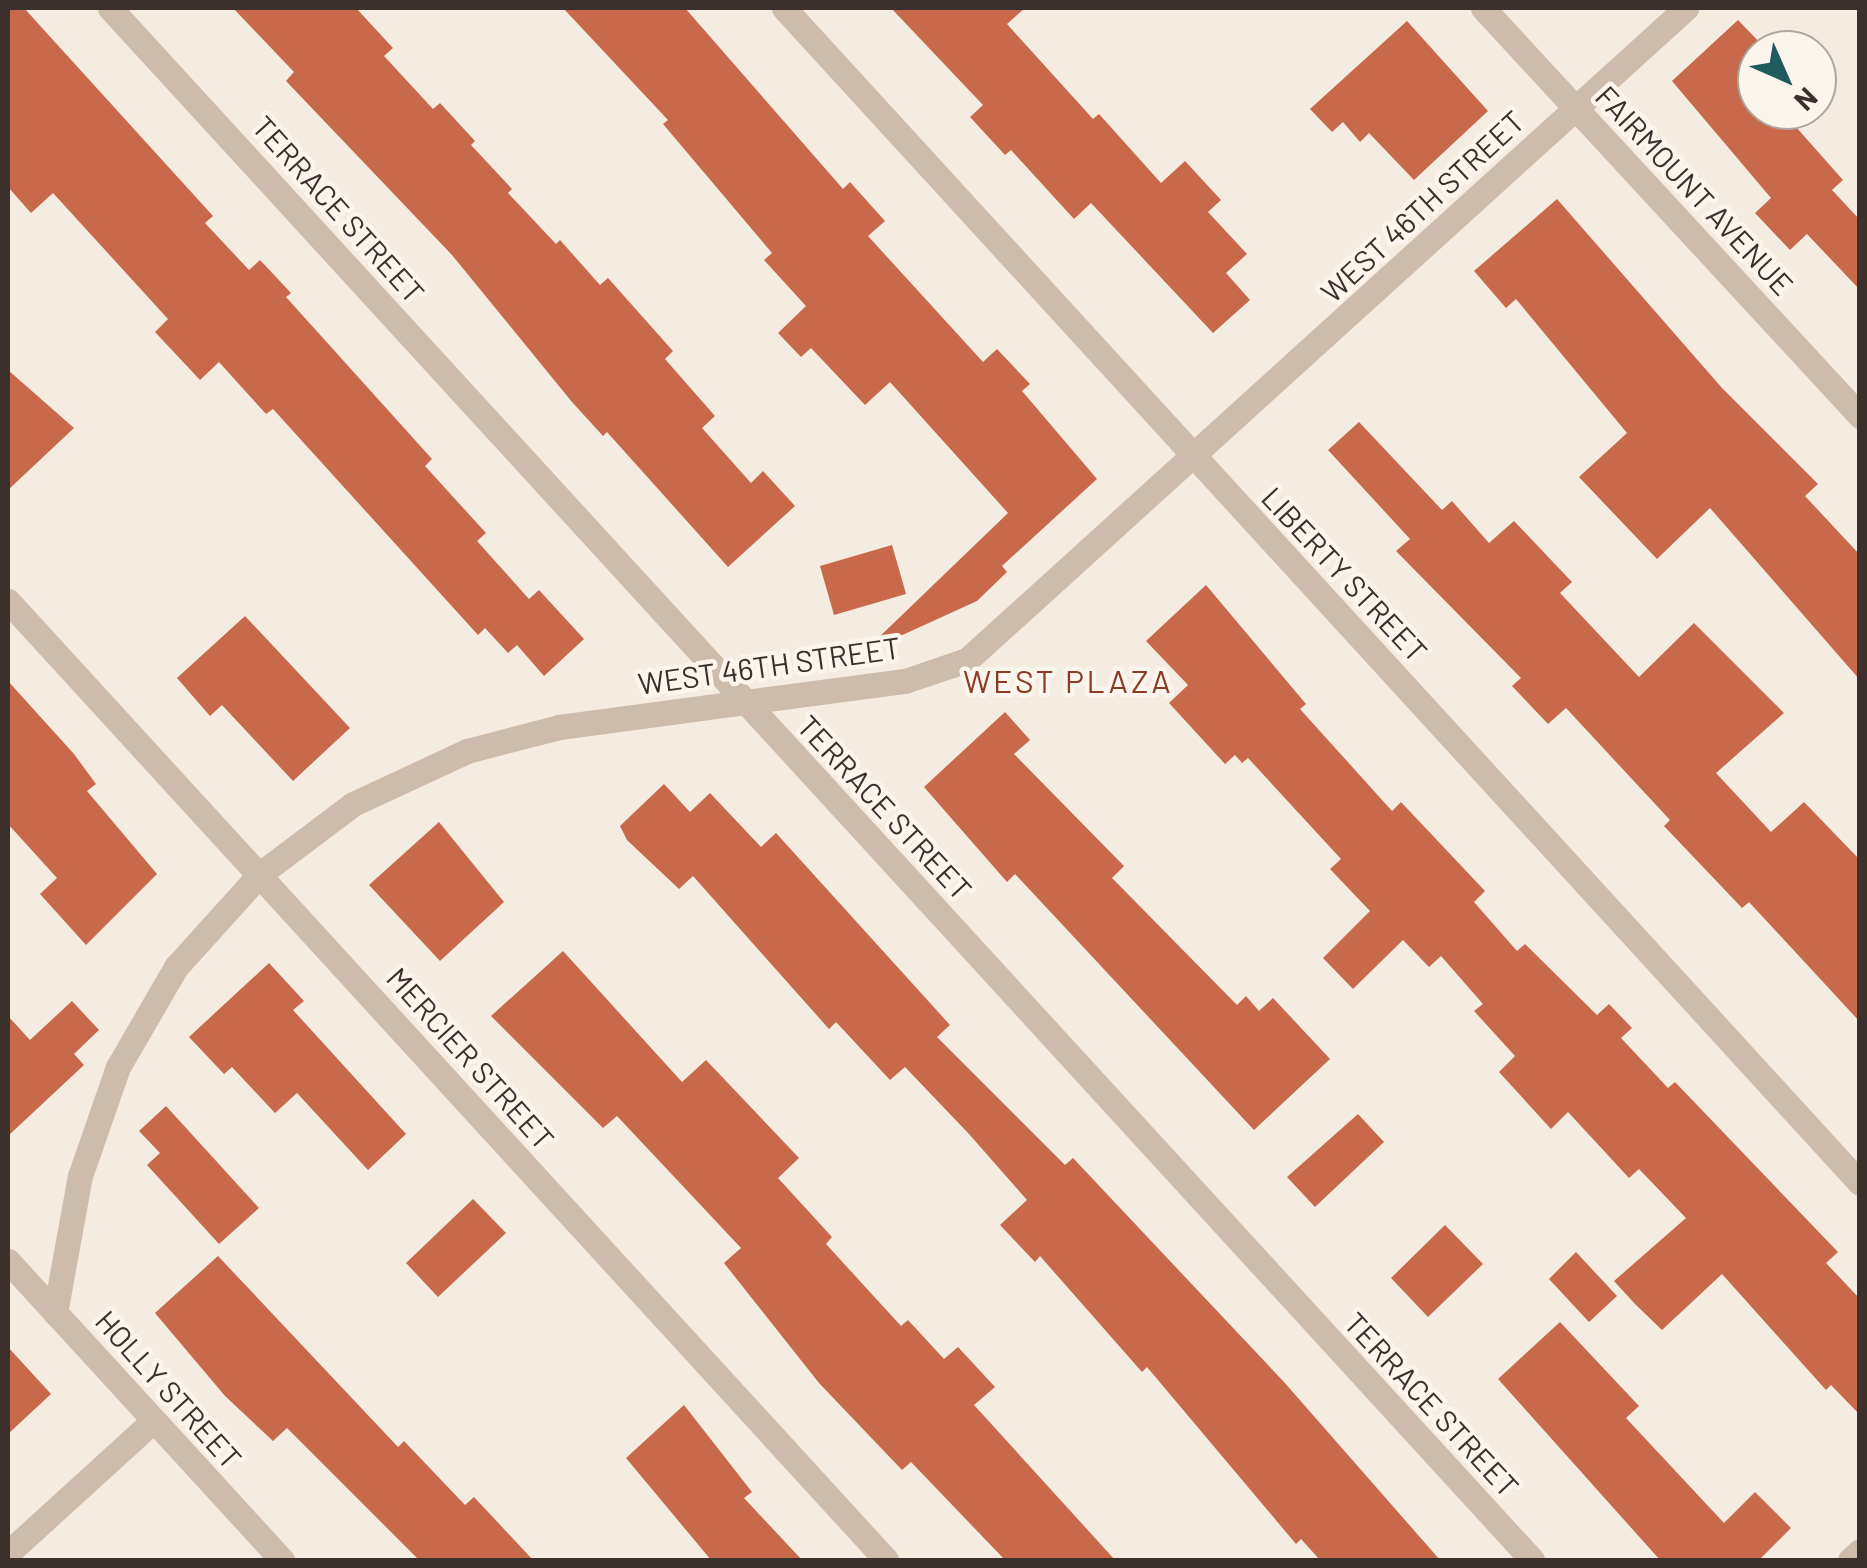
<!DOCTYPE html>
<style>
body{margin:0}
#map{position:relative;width:1867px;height:1568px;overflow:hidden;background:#f4ebe1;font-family:Barlow,sans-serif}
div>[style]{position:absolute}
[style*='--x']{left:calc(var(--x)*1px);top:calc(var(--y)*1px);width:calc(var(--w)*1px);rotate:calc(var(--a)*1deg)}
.building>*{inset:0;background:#c8694b}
.minor>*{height:25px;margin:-12.5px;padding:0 12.5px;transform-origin:12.5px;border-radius:12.5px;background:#cdbbac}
span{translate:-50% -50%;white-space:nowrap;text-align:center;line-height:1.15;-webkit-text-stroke:9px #fbf5ee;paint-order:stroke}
.street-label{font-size:30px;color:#3b302b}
.neighbourhood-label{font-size:32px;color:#8c3b22;letter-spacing:2.5px}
.frame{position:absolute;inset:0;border:10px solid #3b302b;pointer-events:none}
.north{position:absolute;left:1737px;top:30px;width:100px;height:100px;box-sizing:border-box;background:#fbf5ee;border:2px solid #aea6a0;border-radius:50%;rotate:135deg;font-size:28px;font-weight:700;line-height:40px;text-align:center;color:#3b302b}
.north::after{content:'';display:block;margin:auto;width:35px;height:45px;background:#1f5a5e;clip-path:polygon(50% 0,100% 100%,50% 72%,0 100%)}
</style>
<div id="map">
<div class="building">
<div style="clip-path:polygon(8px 8px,24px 8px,213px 216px,205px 223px,249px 270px,260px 260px,291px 293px,286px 297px,432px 459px,425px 466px,486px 533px,477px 541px,529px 599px,539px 590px,584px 639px,544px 676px,517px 645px,508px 653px,485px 628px,478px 635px,273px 409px,266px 414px,219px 362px,200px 380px,155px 332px,168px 319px,53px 193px,31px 213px,8px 187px)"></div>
<div style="clip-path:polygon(233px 8px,356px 8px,393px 48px,384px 56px,433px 109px,440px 103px,475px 141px,471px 145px,512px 189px,508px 193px,556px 244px,560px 240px,600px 285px,608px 278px,673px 351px,665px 359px,715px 416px,702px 428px,751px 483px,763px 471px,795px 506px,728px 567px,607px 432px,603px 436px,572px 402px,452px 255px,286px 81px,294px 72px)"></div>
<div style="clip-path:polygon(563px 8px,685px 8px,843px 189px,850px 182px,885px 221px,868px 236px,983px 362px,997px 349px,1030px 384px,1022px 391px,1097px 479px,1002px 566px,1007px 572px,977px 601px,876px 647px,873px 643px,1008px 513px,890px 382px,865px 405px,811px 348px,801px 357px,778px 333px,806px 306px,764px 260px,772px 253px,663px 124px,668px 120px)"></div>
<div style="clip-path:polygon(891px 8px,1025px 8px,1007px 24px,1093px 119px,1099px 114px,1161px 183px,1185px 161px,1221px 200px,1208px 212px,1247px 254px,1226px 273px,1250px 300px,1213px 333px,1091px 203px,1074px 219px,1011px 150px,1005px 155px,970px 117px,983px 105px)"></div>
<div style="clip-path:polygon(1738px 20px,1767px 50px,1757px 50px,1757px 110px,1815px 110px,1796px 127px,1843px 180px,1832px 190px,1860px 220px,1860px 290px,1807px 234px,1790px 250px,1755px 213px,1771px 198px,1672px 81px)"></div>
<div style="clip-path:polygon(1407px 21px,1488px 111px,1414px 180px,1369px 133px,1360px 142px,1343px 122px,1332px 132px,1310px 109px)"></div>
<div style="clip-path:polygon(1557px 199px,1722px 388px,1818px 484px,1805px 496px,1860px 555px,1860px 680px,1710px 508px,1657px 559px,1579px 477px,1627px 433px,1516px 299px,1506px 308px,1474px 271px)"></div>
<div style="clip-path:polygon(8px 370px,74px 428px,8px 490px)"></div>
<div style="clip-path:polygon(1359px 422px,1442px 510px,1452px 501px,1489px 543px,1514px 521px,1572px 582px,1560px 593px,1639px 677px,1694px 623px,1784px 713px,1716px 773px,1771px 832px,1804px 802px,1860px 860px,1860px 1022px,1749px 902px,1742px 908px,1664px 826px,1670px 820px,1566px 708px,1548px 724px,1512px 686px,1521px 678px,1396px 551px,1410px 539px,1328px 450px)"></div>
<div style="clip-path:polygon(892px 545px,906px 594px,834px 615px,820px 566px)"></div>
<div style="clip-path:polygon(1206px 585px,1306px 704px,1300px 709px,1392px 811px,1401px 802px,1485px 891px,1474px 902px,1517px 951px,1525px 944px,1597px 1015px,1609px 1004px,1632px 1028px,1621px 1038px,1668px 1088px,1675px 1082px,1838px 1252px,1826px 1263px,1860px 1299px,1860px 1415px,1831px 1385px,1826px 1390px,1722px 1274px,1662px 1330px,1635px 1304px,1614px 1281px,1686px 1218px,1639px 1169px,1629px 1178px,1568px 1112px,1551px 1129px,1499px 1072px,1515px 1056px,1474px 1011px,1483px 1004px,1441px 956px,1429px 967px,1403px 940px,1353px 989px,1323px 958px,1370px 911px,1330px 869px,1341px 859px,1248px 758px,1242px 763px,1235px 755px,1225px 764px,1169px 703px,1188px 685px,1146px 641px)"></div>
<div style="clip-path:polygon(245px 616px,350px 728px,293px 781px,222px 705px,210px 716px,177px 678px)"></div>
<div style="clip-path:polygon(8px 681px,74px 754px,96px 784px,87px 791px,157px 874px,86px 945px,40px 894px,57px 878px,8px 824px)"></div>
<div style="clip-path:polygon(1005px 712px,1030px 740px,1014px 754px,1124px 866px,1112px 878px,1237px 1005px,1246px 996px,1259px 1011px,1273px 998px,1330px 1059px,1254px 1130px,1015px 874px,1007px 882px,924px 787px)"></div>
<div style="clip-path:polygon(664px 784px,690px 812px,710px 793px,761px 847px,776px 833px,950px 1025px,937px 1037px,1065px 1165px,1073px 1158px,1284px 1382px,1440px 1560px,1320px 1560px,1301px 1539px,1296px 1544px,1147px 1367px,1142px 1372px,1040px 1256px,1035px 1262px,1000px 1225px,1027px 1200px,969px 1134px,905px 1067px,890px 1080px,836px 1022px,829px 1029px,693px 876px,679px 889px,627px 840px,620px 826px)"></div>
<div style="clip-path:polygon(439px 822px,504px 902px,440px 961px,369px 885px)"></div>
<div style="clip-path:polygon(563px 951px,682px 1082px,706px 1060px,799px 1158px,778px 1178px,832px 1237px,826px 1244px,901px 1326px,908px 1320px,944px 1359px,958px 1347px,995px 1387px,974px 1405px,1115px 1560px,1005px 1560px,911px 1462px,902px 1470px,819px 1383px,724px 1263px,741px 1248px,617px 1116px,603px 1128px,491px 1016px)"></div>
<div style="clip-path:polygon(269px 963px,304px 1001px,293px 1010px,406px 1134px,368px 1170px,297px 1093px,275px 1113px,232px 1067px,224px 1074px,189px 1037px)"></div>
<div style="clip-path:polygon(72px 1001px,99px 1030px,74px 1054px,84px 1065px,8px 1136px,8px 1016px,30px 1040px)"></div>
<div style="clip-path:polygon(166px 1106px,259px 1208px,219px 1244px,147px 1165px,160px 1153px,139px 1131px)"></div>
<div style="clip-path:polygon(1358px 1114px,1384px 1142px,1315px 1207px,1287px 1177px)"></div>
<div style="clip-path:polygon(473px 1199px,506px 1233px,438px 1297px,406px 1263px)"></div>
<div style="clip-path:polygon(1445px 1225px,1483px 1264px,1428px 1317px,1391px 1278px)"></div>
<div style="clip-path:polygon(1576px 1252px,1617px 1296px,1589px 1322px,1549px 1279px)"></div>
<div style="clip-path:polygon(218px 1256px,398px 1447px,404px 1441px,465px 1505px,474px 1497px,533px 1560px,419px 1560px,287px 1428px,273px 1441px,225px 1396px,155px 1313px)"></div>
<div style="clip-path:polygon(1560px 1322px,1639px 1406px,1626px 1418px,1724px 1523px,1755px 1492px,1791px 1528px,1759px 1560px,1660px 1560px,1498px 1379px)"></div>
<div style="clip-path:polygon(8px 1347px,51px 1394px,8px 1434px)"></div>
<div style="clip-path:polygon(684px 1405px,752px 1492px,744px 1498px,802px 1560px,711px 1560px,626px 1458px)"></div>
</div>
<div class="minor">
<div style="--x:110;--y:8;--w:2105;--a:47.5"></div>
<div style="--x:784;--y:8;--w:1593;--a:47.52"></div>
<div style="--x:1483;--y:8;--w:556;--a:47.26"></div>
<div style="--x:8;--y:601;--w:1300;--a:47.52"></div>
<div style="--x:8;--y:1261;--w:406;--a:47.5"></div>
<div style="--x:55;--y:1313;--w:139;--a:-79.7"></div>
<div style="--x:80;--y:1176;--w:115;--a:-70.8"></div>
<div style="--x:118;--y:1067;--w:116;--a:-59.9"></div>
<div style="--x:176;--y:967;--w:125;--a:-47.9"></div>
<div style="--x:260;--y:874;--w:116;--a:-37"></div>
<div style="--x:353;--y:804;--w:126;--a:-24.9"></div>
<div style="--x:467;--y:751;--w:95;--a:-14.6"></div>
<div style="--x:559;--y:727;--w:349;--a:-7.6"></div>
<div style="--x:905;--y:681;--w:65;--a:-18.7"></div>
<div style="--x:967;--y:660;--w:971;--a:-42.2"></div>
<div style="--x:8;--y:1553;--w:196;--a:-42.3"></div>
<div style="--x:1850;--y:1560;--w:13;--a:-42"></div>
</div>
<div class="street-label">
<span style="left:1695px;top:190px;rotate:47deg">FAIRMOUNT AVENUE</span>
<span style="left:1422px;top:206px;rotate:-43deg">WEST 46TH STREET</span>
<span style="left:339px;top:209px;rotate:48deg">TERRACE STREET</span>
<span style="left:1345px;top:574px;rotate:47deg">LIBERTY STREET</span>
<span style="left:769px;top:665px;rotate:-8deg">WEST 46TH STREET</span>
<span style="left:885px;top:807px;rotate:47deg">TERRACE STREET</span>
<span style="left:471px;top:1058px;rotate:48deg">MERCIER STREET</span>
<span style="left:169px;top:1389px;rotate:48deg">HOLLY STREET</span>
<span style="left:1432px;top:1404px;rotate:47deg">TERRACE STREET</span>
</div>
<div class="neighbourhood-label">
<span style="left:1068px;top:680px">WEST PLAZA</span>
</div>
<div class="frame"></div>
<div class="north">N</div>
</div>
